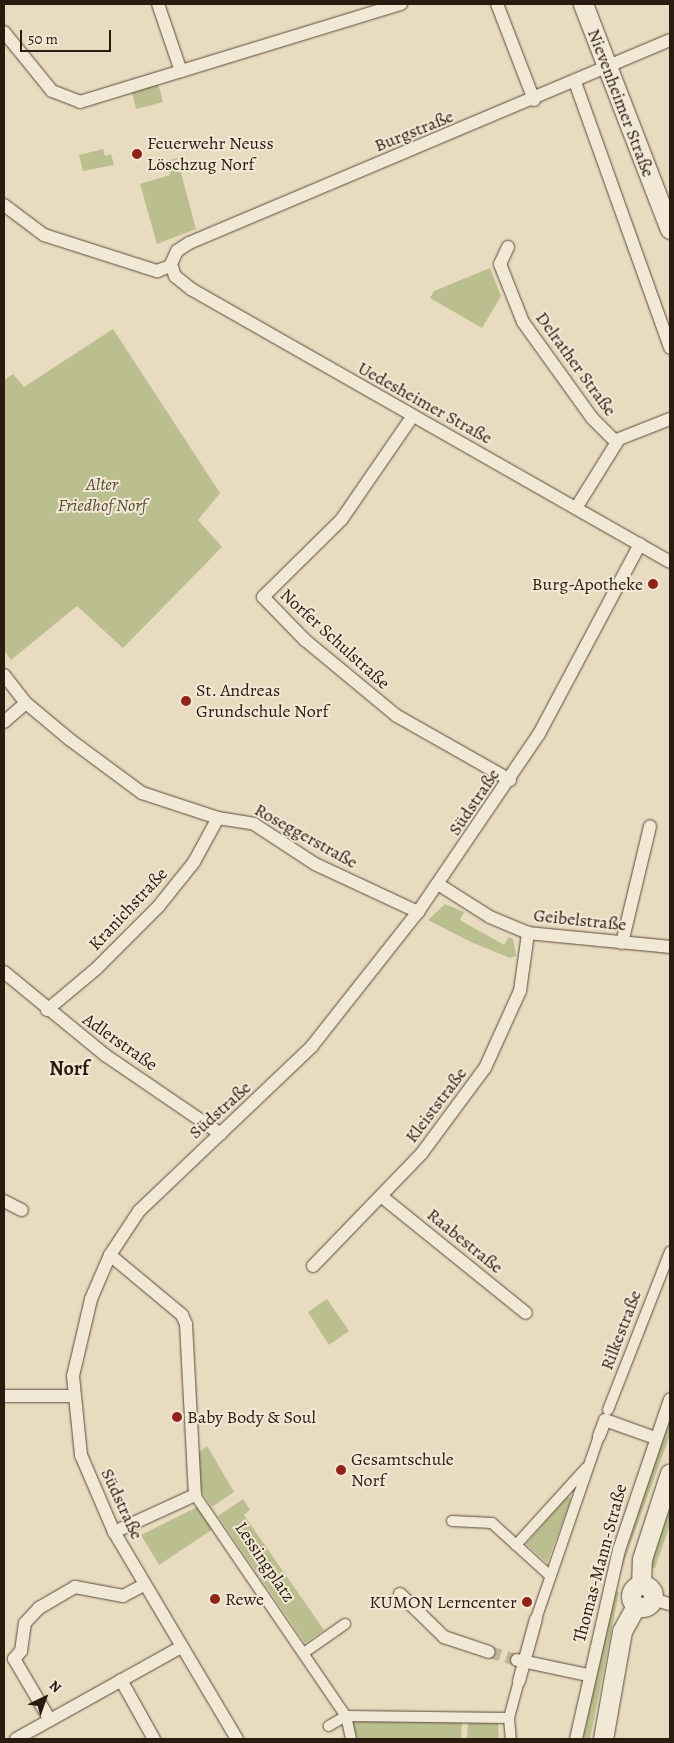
<!DOCTYPE html>
<meta charset="utf-8">
<style>
body{margin:0}
#map{position:relative;width:674px;height:1743px;overflow:hidden;background:#e9dbbf;font-family:Alegreya,serif}
div>[style]{position:absolute}
[style*='--x']{left:calc(var(--x)*1px);top:calc(var(--y)*1px);width:calc(var(--w)*1px);rotate:calc(var(--a)*1deg)}
.green>*{inset:0;background:#bbbe8f}
.minor-tunnel>*{height:12px;margin-top:-6px;transform-origin:0;background:repeating-linear-gradient(90deg,#c3b49c 0 12px,transparent 0 18px)}
.roads{filter:drop-shadow(0 0 1px #5a4a3b) drop-shadow(0 0 1px #5a4a3b)}
.pedestrian>*{height:10px;margin:-5px;padding:0 5px;transform-origin:5px;border-radius:5px;background:#f1e8d5}
.minor>*{height:12px;margin:-6px;padding:0 6px;transform-origin:6px;border-radius:6px;background:#f1e8d5}
.secondary>*{height:19px;margin:-9.5px;padding:0 9.5px;transform-origin:9.5px;border-radius:9.5px;background:#f1e8d5}
.secondary>.ring{margin:-9.5px;padding:0;box-sizing:content-box;background:none;border:19px solid #f1e8d5;border-radius:50%}
.dots>*{width:14px;height:14px;translate:-50% -50%;box-sizing:border-box;border:2px solid #f1e8d5;border-radius:50%}
span{translate:-50% -50%;white-space:nowrap;text-align:center;line-height:1.15;-webkit-text-stroke:4px #f1e8d5;paint-order:stroke}
.street-label{font-size:18px;color:#2a1a0f}
.poi-label{font-size:18px;color:#2a1a0f}
.left{translate:0 -50%;text-align:left}
.right{translate:-100% -50%;text-align:right}
.park-label{font-size:18px;color:#564b35;font-style:italic}
.quarter-label{font-size:20px;color:#2a1a0f;font-weight:700}
.frame{position:absolute;inset:0;border:5px solid #2a1a0f;pointer-events:none}
.north{position:absolute;left:20px;top:1673px;width:50px;height:50px;-webkit-text-stroke:4px #f1e8d5;paint-order:stroke;rotate:42deg;font-size:14px;font-weight:700;line-height:20px;text-align:center;color:#2a1a0f}
.north::after{content:'';display:block;margin:auto;width:18px;height:22px;background:#2a1a0f;clip-path:polygon(50% 0,100% 100%,50% 72%,0 100%)}
.scale{position:absolute;left:20px;top:30px;width:91px;height:22px;box-sizing:border-box;border:2px solid #2a1a0f;border-top:0;padding-left:6px;font-size:15px;line-height:18px;white-space:nowrap;color:#2a1a0f;-webkit-text-stroke:4px #f1e8d5;paint-order:stroke}
</style>
<div id="map">
<div class="green">
<div style="clip-path:polygon(158px 83px,163px 102px,136px 109px,132px 92px)"></div>
<div style="clip-path:polygon(103px 149px,105px 156px,111px 154px,114px 165px,83px 171px,79px 155px)"></div>
<div style="clip-path:polygon(177px 158px,196px 229px,157px 244px,140px 184px,170px 175px,167px 161px)"></div>
<div style="clip-path:polygon(490px 268px,501px 296px,482px 328px,430px 298px,434px 291px)"></div>
<div style="clip-path:polygon(113px 329px,220px 493px,198px 520px,222px 547px,123px 648px,77px 606px,11px 660px,4px 650px,4px 380px,13px 374px,24px 387px)"></div>
<div style="clip-path:polygon(445px 904px,464px 912px,460px 920px,504px 945px,509px 937px,513px 939px,516px 956px,510px 958px,471px 942px,428px 920px)"></div>
<div style="clip-path:polygon(327px 1299px,349px 1331px,329px 1345px,308px 1312px)"></div>
<div style="clip-path:polygon(670px 1421px,670px 1435px,618px 1578px,658px 1449px)"></div>
<div style="clip-path:polygon(207px 1446px,234px 1492px,212px 1507px,199px 1488px,198px 1453px)"></div>
<div style="clip-path:polygon(670px 1495px,670px 1525px,655px 1568px,649px 1567px)"></div>
<div style="clip-path:polygon(568px 1496px,571px 1499px,547px 1563px,526px 1544px)"></div>
<div style="clip-path:polygon(243px 1499px,250px 1510px,244px 1515px,324px 1630px,305px 1643px,218px 1516px)"></div>
<div style="clip-path:polygon(197px 1507px,213px 1529px,159px 1565px,141px 1535px)"></div>
<div style="clip-path:polygon(615px 1591px,619px 1592px,590px 1739px,583px 1739px)"></div>
<div style="clip-path:polygon(350px 1722px,359px 1721px,462px 1722px,461px 1739px,355px 1739px)"></div>
<div style="clip-path:polygon(468px 1723px,498px 1723px,499px 1739px,467px 1739px)"></div>
</div>
<div class="minor-tunnel">
<div style="--x:489;--y:1652;--w:29;--a:16"></div>
</div>
<div class="roads">
<div class="pedestrian">
<div style="--x:608;--y:1410;--w:170;--a:-68.6"></div>
<div style="--x:195;--y:1495;--w:268;--a:55.7"></div>
<div style="--x:346;--y:1716;--w:20;--a:150"></div>
<div style="--x:452;--y:1521;--w:40;--a:2.9"></div>
<div style="--x:492;--y:1523;--w:76;--a:42.3"></div>
<div style="--x:516;--y:1545;--w:104;--a:-47.7"></div>
<div style="--x:536;--y:1619;--w:194;--a:-71"></div>
<div style="--x:305;--y:1652;--w:49;--a:-35"></div>
<div style="--x:509;--y:1718;--w:38;--a:-75"></div>
<div style="--x:351;--y:1739;--w:24;--a:-102"></div>
<div style="--x:346;--y:1716;--w:163;--a:0.7"></div>
<div style="--x:509;--y:1718;--w:21;--a:85"></div>
</div>
<div class="minor">
<div style="--x:158;--y:4;--w:71;--a:71.1"></div>
<div style="--x:497;--y:4;--w:103;--a:68.9"></div>
<div style="--x:4;--y:32;--w:76;--a:50.9"></div>
<div style="--x:52;--y:91;--w:30;--a:21"></div>
<div style="--x:80;--y:102;--w:336;--a:-17"></div>
<div style="--x:670;--y:40;--w:522;--a:157.12"></div>
<div style="--x:189;--y:243;--w:14;--a:146"></div>
<div style="--x:177;--y:251;--w:14;--a:115"></div>
<div style="--x:171;--y:264;--w:13;--a:72"></div>
<div style="--x:175;--y:276;--w:21;--a:39"></div>
<div style="--x:191;--y:289;--w:551;--a:29.68"></div>
<div style="--x:575;--y:82;--w:282;--a:70.3"></div>
<div style="--x:4;--y:205;--w:50;--a:36.9"></div>
<div style="--x:44;--y:235;--w:119;--a:17.7"></div>
<div style="--x:157;--y:271;--w:15;--a:-20"></div>
<div style="--x:508;--y:247;--w:19;--a:115"></div>
<div style="--x:500;--y:264;--w:62;--a:68.4"></div>
<div style="--x:523;--y:322;--w:118;--a:54.3"></div>
<div style="--x:592;--y:418;--w:34;--a:45"></div>
<div style="--x:412;--y:417;--w:124;--a:124.5"></div>
<div style="--x:342;--y:519;--w:111;--a:135.4"></div>
<div style="--x:263;--y:597;--w:60;--a:45.7"></div>
<div style="--x:305;--y:640;--w:119;--a:39.6"></div>
<div style="--x:397;--y:716;--w:130;--a:29.5"></div>
<div style="--x:576;--y:508;--w:81;--a:-58.1"></div>
<div style="--x:619;--y:439;--w:55;--a:-21.4"></div>
<div style="--x:4;--y:675;--w:36;--a:52"></div>
<div style="--x:26;--y:703;--w:56;--a:39.9"></div>
<div style="--x:69;--y:739;--w:91;--a:36.5"></div>
<div style="--x:142;--y:793;--w:80;--a:18.2"></div>
<div style="--x:218;--y:818;--w:36;--a:9"></div>
<div style="--x:254;--y:824;--w:73;--a:33.3"></div>
<div style="--x:315;--y:864;--w:114;--a:25"></div>
<div style="--x:4;--y:722;--w:29;--a:-41"></div>
<div style="--x:438;--y:884;--w:62;--a:32.4"></div>
<div style="--x:490;--y:917;--w:41;--a:22.8"></div>
<div style="--x:528;--y:933;--w:143;--a:5.6"></div>
<div style="--x:622;--y:943;--w:120;--a:-76.5"></div>
<div style="--x:4;--y:972;--w:131;--a:39.4"></div>
<div style="--x:105;--y:1055;--w:140;--a:34.3"></div>
<div style="--x:47;--y:1010;--w:64;--a:-39.9"></div>
<div style="--x:96;--y:969;--w:88;--a:-45"></div>
<div style="--x:158;--y:907;--w:58;--a:-51.3"></div>
<div style="--x:194;--y:862;--w:50;--a:-61.4"></div>
<div style="--x:381;--y:1196;--w:186;--a:38.9"></div>
<div style="--x:4;--y:1201;--w:20;--a:27"></div>
<div style="--x:110;--y:1255;--w:94;--a:39.8"></div>
<div style="--x:182;--y:1315;--w:10;--a:66"></div>
<div style="--x:186;--y:1324;--w:171;--a:87"></div>
<div style="--x:195;--y:1495;--w:89;--a:155.4"></div>
<div style="--x:313;--y:1266;--w:157;--a:-46"></div>
<div style="--x:422;--y:1153;--w:106;--a:-53.5"></div>
<div style="--x:485;--y:1068;--w:85;--a:-65.6"></div>
<div style="--x:520;--y:991;--w:59;--a:-82.1"></div>
<div style="--x:4;--y:1396;--w:68;--a:0"></div>
<div style="--x:599;--y:1436;--w:17;--a:-69"></div>
<div style="--x:605;--y:1420;--w:53;--a:19.8"></div>
<div style="--x:400;--y:1594;--w:62;--a:44.3"></div>
<div style="--x:444;--y:1637;--w:47;--a:18.4"></div>
<div style="--x:652;--y:1599;--w:19;--a:16"></div>
<div style="--x:517;--y:1660;--w:73;--a:11.9"></div>
<div style="--x:121;--y:1680;--w:68;--a:60.8"></div>
<div style="--x:519;--y:1681;--w:64;--a:-74.7"></div>
<div style="--x:50;--y:1720;--w:71;--a:-120.5"></div>
<div style="--x:14;--y:1659;--w:11;--a:-49"></div>
<div style="--x:21;--y:1651;--w:28;--a:-82"></div>
<div style="--x:25;--y:1623;--w:21;--a:-47"></div>
<div style="--x:39;--y:1608;--w:42;--a:-30.3"></div>
<div style="--x:75;--y:1587;--w:49;--a:10.6"></div>
<div style="--x:123;--y:1596;--w:24;--a:-28"></div>
<div style="--x:16;--y:1739;--w:189;--a:-29.1"></div>
<div style="--x:237;--y:1739;--w:241;--a:-120.7"></div>
<div style="--x:114;--y:1532;--w:84;--a:-113.2"></div>
<div style="--x:81;--y:1455;--w:79;--a:-95.8"></div>
<div style="--x:73;--y:1376;--w:79;--a:-76.8"></div>
<div style="--x:91;--y:1299;--w:48;--a:-66.6"></div>
<div style="--x:110;--y:1255;--w:53;--a:-56.6"></div>
<div style="--x:139;--y:1211;--w:239;--a:-43.6"></div>
<div style="--x:312;--y:1046;--w:171;--a:-51.7"></div>
<div style="--x:418;--y:912;--w:215;--a:-55.8"></div>
<div style="--x:539;--y:734;--w:215;--a:-62"></div>
<div style="--x:576;--y:1739;--w:194;--a:-77.2"></div>
<div style="--x:619;--y:1550;--w:159;--a:-71.3"></div>
</div>
<div class="secondary">
<div style="--x:583;--y:4;--w:241;--a:68.9"></div>
<div style="--x:641;--y:1585;--w:26;--a:-88"></div>
<div style="--x:642;--y:1559;--w:90;--a:-72"></div>
<div class="ring" style="left:631px;top:1585px;width:3px;height:3px"></div>
<div style="--x:603;--y:1739;--w:110;--a:-80"></div>
<div style="--x:622;--y:1631;--w:29;--a:-61"></div>
</div>
</div>
<div class="dots">
<div style="left:137px;top:154px;background:#8f2418"></div>
<div style="left:653px;top:584px;background:#8f2418"></div>
<div style="left:186px;top:701px;background:#8f2418"></div>
<div style="left:177px;top:1417px;background:#8f2418"></div>
<div style="left:341px;top:1470px;background:#8f2418"></div>
<div style="left:215px;top:1599px;background:#8f2418"></div>
<div style="left:527px;top:1602px;background:#8f2418"></div>
</div>
<div class="street-label">
<span style="left:621px;top:103px;rotate:69deg">Nievenheimer Straße</span>
<span style="left:414px;top:131px;rotate:-22deg">Burgstraße</span>
<span style="left:576px;top:364px;rotate:54deg">Delrather Straße</span>
<span style="left:425px;top:403px;rotate:29deg">Uedesheimer Straße</span>
<span style="left:335px;top:639px;rotate:42deg">Norfer Schulstraße</span>
<span style="left:474px;top:802px;rotate:-56deg">Südstraße</span>
<span style="left:306px;top:836px;rotate:29deg">Roseggerstraße</span>
<span style="left:128px;top:909px;rotate:-47deg">Kranichstraße</span>
<span style="left:580px;top:920px;rotate:6deg">Geibelstraße</span>
<span style="left:120px;top:1042px;rotate:35deg">Adlerstraße</span>
<span style="left:436px;top:1105px;rotate:-53deg">Kleiststraße</span>
<span style="left:220px;top:1110px;rotate:-42deg">Südstraße</span>
<span style="left:465px;top:1241px;rotate:39deg">Raabestraße</span>
<span style="left:621px;top:1330px;rotate:-69deg">Rilkestraße</span>
<span style="left:122px;top:1504px;rotate:65deg">Südstraße</span>
<span style="left:265px;top:1562px;rotate:56deg">Lessingplatz</span>
<span style="left:600px;top:1563px;rotate:-75deg">Thomas-Mann-Straße</span>
</div>
<div class="poi-label">
<span class="left" style="left:147px;top:154px">Feuerwehr Neuss<br>Löschzug Norf</span>
<span class="right" style="left:643px;top:584px">Burg-Apotheke</span>
<span class="left" style="left:196px;top:701px">St. Andreas<br>Grundschule Norf</span>
<span class="left" style="left:187px;top:1417px">Baby Body &amp; Soul</span>
<span class="left" style="left:351px;top:1470px">Gesamtschule<br>Norf</span>
<span class="left" style="left:225px;top:1599px">Rewe</span>
<span class="right" style="left:517px;top:1602px">KUMON Lerncenter</span>
</div>
<div class="park-label">
<span style="left:102px;top:495px">Alter<br>Friedhof Norf</span>
</div>
<div class="quarter-label">
<span style="left:69px;top:1068px">Norf</span>
</div>
<div class="frame"></div>
<div class="north">N</div>
<div class="scale">50 m</div>
</div>
